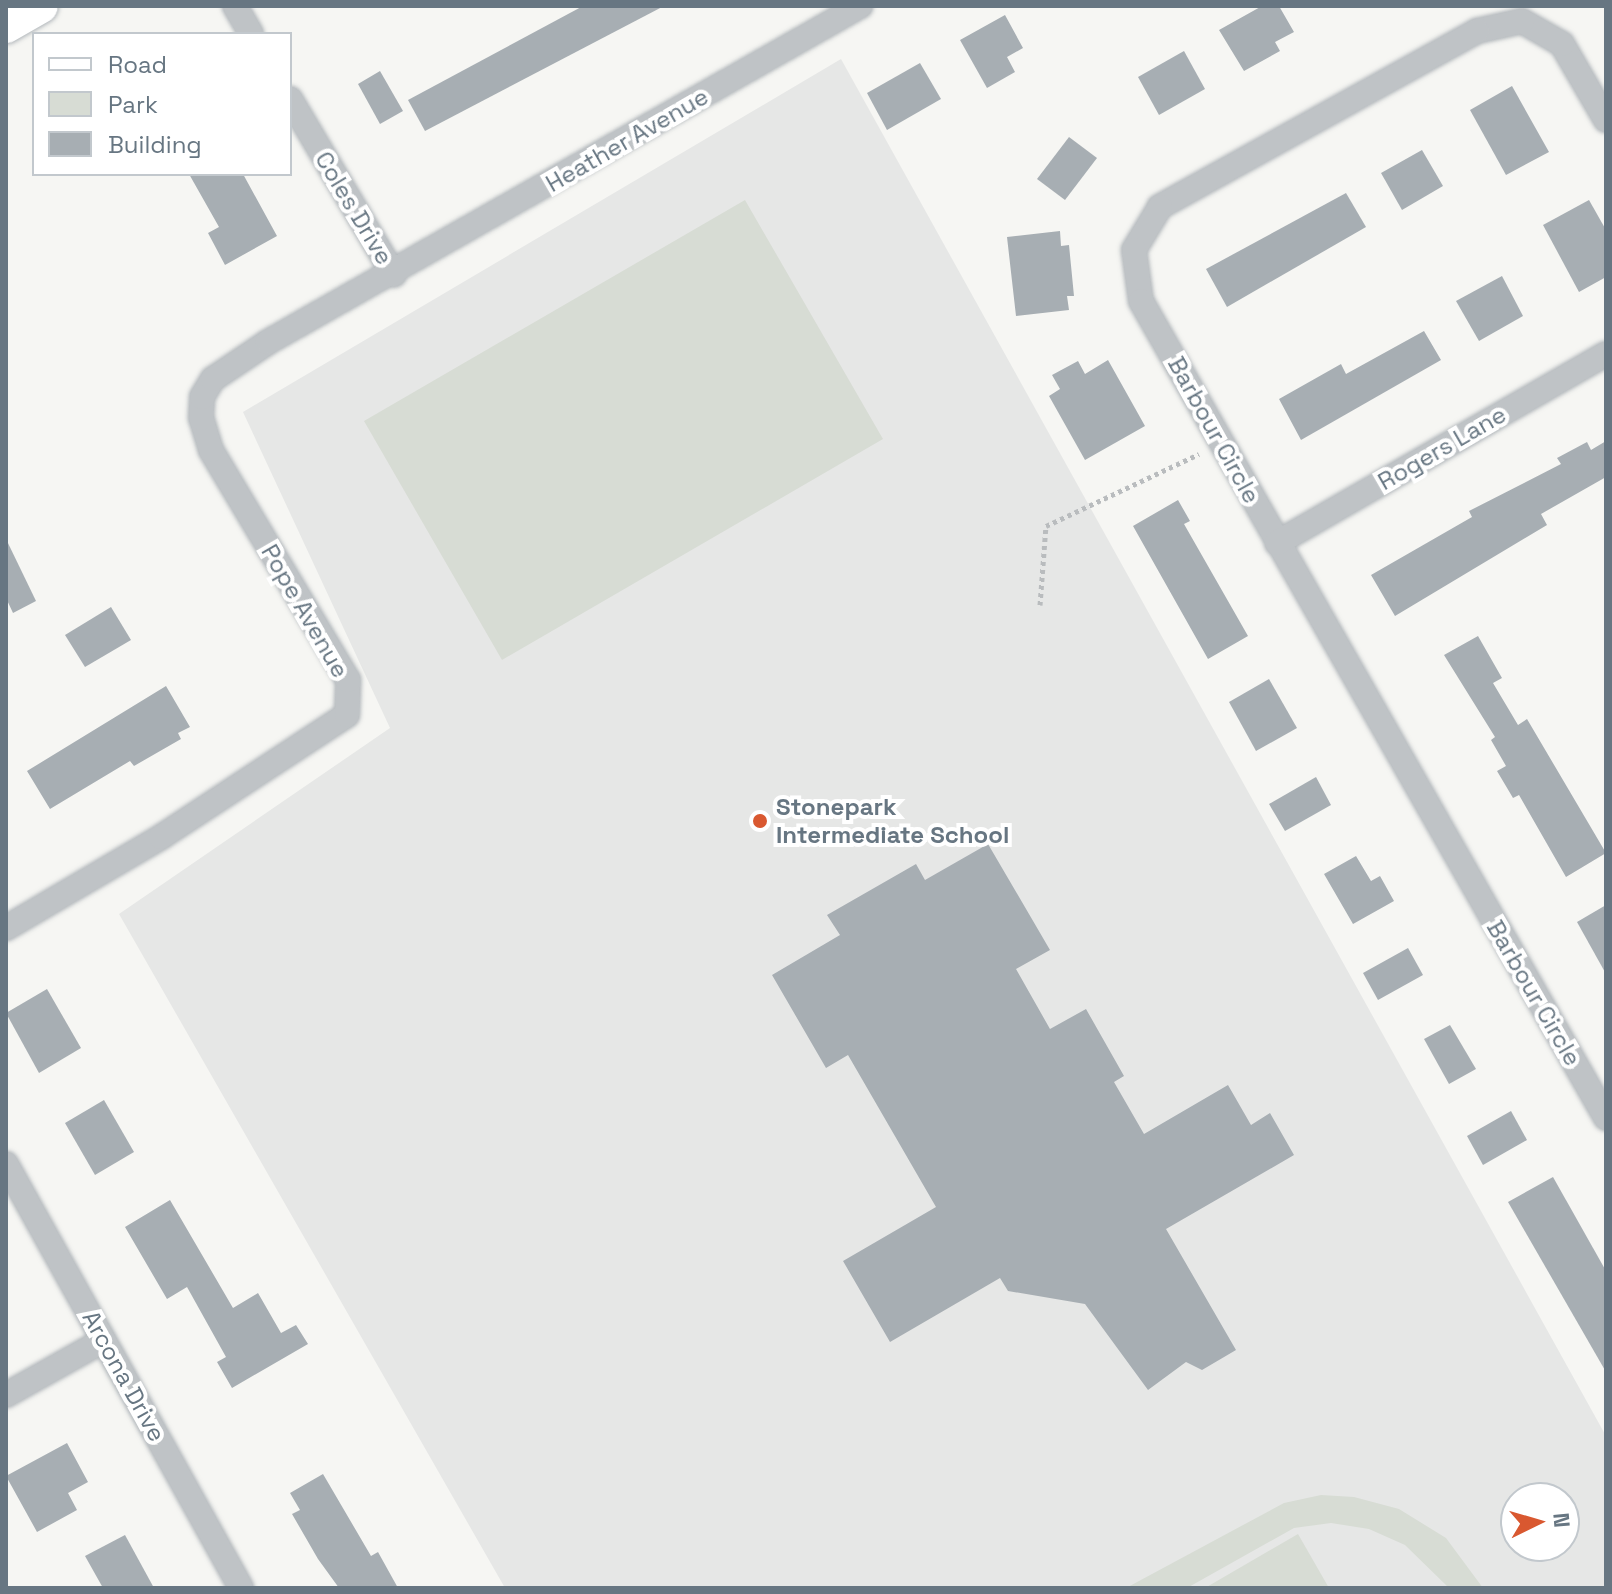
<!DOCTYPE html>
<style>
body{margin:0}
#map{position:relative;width:1612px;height:1594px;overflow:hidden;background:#f6f6f3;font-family:"Space Grotesk",sans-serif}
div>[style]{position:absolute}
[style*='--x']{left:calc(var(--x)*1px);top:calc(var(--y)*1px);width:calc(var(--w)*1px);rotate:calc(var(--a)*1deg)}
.built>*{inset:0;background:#e6e7e6}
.green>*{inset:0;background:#d7dcd4}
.building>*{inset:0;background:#a7aeb3}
.path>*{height:5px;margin-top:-2.5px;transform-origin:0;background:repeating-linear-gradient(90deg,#b9bcbe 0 4px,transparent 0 8px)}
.roads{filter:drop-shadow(0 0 2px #b2b7bb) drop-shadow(0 0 2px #b2b7bb)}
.minor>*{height:24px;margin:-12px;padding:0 12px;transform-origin:12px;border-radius:12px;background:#bfc3c6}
.secondary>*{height:34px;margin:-17px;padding:0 17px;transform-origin:17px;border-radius:17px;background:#fff}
.dots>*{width:22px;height:22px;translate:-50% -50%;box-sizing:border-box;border:4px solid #fff;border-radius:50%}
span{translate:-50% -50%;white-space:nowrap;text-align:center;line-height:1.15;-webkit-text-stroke:8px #fff;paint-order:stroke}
.street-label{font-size:24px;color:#677682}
.poi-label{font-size:24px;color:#677682;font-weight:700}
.left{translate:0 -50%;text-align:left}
.frame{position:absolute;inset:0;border:8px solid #677682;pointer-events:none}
.legend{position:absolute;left:32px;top:32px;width:260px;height:144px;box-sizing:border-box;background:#fff;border:2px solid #c2c8cd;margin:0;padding:10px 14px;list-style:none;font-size:24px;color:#677682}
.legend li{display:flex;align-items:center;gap:16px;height:40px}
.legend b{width:40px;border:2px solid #c2c8cd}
.north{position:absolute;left:1500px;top:1482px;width:80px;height:80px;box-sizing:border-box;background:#fff;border:2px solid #c2c8cd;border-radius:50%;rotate:85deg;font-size:22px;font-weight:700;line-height:32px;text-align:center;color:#677682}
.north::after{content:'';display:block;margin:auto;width:28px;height:36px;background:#d95830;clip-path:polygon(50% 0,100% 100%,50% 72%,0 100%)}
</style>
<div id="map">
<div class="built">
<div style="clip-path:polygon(evenodd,841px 59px,1606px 1436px,1606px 1588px,505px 1588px,119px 914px,390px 728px,243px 412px,841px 59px,1516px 1498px,1564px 1498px,1564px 1546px,1516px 1546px,1516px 1498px)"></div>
</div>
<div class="green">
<div style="clip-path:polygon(745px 200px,883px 439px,502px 660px,364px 421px)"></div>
<div style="clip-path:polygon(1321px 1495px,1354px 1497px,1399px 1509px,1446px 1538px,1483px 1588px,1449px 1588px,1405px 1545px,1369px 1529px,1331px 1523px,1294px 1528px,1187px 1588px,1126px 1588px,1284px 1503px)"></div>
<div style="clip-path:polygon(1298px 1534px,1329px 1588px,1205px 1588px)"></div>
</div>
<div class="building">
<div style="clip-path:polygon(583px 6px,664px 6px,425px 131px,408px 100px)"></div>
<div style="clip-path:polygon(1262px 6px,1279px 6px,1294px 32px,1275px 42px,1280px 51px,1244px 71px,1219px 30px)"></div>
<div style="clip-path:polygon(1005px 15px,1023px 48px,1007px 57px,1015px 72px,987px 88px,960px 40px)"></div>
<div style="clip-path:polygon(1184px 51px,1205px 89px,1159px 115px,1138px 77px)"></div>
<div style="clip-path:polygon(920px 63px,941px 99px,887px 130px,867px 93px)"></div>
<div style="clip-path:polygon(380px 71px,403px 111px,380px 124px,358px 84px)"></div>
<div style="clip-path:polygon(1512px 86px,1549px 152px,1506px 175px,1470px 110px)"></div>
<div style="clip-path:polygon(1069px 137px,1097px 158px,1065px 200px,1037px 179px)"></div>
<div style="clip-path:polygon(1422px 150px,1443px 186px,1402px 210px,1381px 173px)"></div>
<div style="clip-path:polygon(189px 174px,243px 174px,277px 236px,225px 265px,208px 233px,219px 227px)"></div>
<div style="clip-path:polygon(1346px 193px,1366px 227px,1227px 307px,1206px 269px)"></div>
<div style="clip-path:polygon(1589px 200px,1606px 230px,1606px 277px,1579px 292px,1543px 225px)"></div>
<div style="clip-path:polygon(1060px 231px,1061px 246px,1069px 245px,1074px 296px,1067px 296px,1069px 310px,1016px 316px,1007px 237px)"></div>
<div style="clip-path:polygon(1502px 276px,1523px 316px,1479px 341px,1456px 301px)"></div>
<div style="clip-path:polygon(1424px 331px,1441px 360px,1301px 440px,1279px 399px,1341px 364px,1346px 374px)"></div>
<div style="clip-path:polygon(1108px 360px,1145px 426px,1085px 460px,1049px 396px,1060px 389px,1052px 375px,1078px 361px,1085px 374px)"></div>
<div style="clip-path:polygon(1606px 441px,1606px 477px,1541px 514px,1547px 525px,1395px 616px,1371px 575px,1472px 517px,1469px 511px,1561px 464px,1557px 458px,1587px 442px,1591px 450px)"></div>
<div style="clip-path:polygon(1178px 500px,1190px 521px,1184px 524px,1248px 636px,1208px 659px,1133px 526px)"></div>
<div style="clip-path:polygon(6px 539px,36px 601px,13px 613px,6px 598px)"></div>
<div style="clip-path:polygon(111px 607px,131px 640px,85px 667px,65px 635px)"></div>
<div style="clip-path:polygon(1478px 636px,1502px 678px,1493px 683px,1518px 725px,1527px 719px,1606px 853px,1566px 877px,1519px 795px,1513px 798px,1497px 771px,1506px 766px,1491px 740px,1495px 737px,1444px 655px)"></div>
<div style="clip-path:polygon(1269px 679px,1297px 728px,1256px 751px,1229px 702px)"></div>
<div style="clip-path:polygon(166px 686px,190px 727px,178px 733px,181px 739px,134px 766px,130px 761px,50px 809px,27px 771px)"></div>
<div style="clip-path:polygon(1316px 777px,1331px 805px,1285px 831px,1269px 804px)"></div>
<div style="clip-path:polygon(988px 844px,1050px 950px,1016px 969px,1050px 1029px,1086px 1009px,1124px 1076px,1114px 1082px,1144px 1134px,1228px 1085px,1251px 1125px,1270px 1113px,1294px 1155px,1166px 1229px,1236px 1350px,1202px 1370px,1186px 1362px,1148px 1390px,1085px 1304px,1008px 1291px,1000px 1278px,890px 1342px,843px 1261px,936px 1207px,848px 1055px,826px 1068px,772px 975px,840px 935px,827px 915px,916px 864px,925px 880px)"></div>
<div style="clip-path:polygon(1356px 856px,1371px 881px,1380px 876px,1394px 901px,1353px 924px,1324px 874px)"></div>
<div style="clip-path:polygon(1606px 905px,1606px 974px,1577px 922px)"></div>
<div style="clip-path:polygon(1408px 948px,1423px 975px,1378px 1000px,1363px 973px)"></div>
<div style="clip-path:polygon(47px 989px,81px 1048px,39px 1073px,6px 1013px)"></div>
<div style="clip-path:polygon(1450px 1025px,1476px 1069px,1449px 1084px,1424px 1039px)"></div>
<div style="clip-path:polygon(104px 1100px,134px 1152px,95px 1175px,65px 1123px)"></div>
<div style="clip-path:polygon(1511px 1111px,1527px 1140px,1483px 1165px,1467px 1136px)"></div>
<div style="clip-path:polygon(1553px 1177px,1606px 1271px,1606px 1372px,1508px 1202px)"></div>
<div style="clip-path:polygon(170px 1200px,233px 1308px,258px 1293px,281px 1333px,296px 1325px,308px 1344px,232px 1388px,217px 1362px,226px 1357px,187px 1287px,167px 1299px,125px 1227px)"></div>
<div style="clip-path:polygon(67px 1443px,88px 1482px,68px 1493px,77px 1510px,37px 1532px,6px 1476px)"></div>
<div style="clip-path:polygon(323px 1474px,371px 1556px,378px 1552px,398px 1588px,339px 1588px,318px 1559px,292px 1514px,300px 1510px,290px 1493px)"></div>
<div style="clip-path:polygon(125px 1535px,154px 1588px,103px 1588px,85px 1556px)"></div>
</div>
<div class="path">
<div style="--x:1040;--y:605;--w:79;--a:-85.7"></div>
<div style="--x:1046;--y:526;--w:169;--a:-25.2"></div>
</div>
<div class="roads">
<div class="minor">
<div style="--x:235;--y:6;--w:32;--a:60"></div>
<div style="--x:290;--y:99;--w:204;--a:59.4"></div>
<div style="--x:1606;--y:120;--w:88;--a:-120.1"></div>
<div style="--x:1562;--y:44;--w:46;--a:-150.1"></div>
<div style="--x:1522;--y:21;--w:46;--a:167.5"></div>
<div style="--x:1477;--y:31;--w:363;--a:151"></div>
<div style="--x:1160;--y:207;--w:50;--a:121.2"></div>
<div style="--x:1134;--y:250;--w:51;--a:82.2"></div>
<div style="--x:1141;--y:301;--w:940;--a:60.35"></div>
<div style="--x:1277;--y:543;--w:379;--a:-29.9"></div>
<div style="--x:6;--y:928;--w:180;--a:-30.4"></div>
<div style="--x:161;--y:837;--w:222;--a:-33.3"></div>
<div style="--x:347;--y:715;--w:35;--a:-88"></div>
<div style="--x:348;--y:680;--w:268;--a:-120.8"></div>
<div style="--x:211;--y:450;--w:34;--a:-107"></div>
<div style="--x:201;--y:418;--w:21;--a:-87"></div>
<div style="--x:202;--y:397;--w:21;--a:-59"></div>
<div style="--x:213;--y:379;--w:66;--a:-33.9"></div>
<div style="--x:268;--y:342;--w:681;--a:-29.58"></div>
<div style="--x:6;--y:1164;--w:485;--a:61"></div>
<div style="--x:6;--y:1395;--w:112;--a:-29.3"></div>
</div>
<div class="secondary">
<div style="--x:6;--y:26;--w:40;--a:-29.7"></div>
</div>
</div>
<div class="dots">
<div style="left:760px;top:821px;background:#d95830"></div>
</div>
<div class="street-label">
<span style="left:627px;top:140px;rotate:-30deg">Heather Avenue</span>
<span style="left:354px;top:208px;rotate:59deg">Coles Drive</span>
<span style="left:1214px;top:430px;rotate:61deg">Barbour Circle</span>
<span style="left:1442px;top:448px;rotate:-30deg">Rogers Lane</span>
<span style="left:305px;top:611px;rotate:60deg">Pope Avenue</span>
<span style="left:1534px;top:993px;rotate:60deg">Barbour Circle</span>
<span style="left:124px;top:1376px;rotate:61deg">Arcona Drive</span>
</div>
<div class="poi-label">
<span class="left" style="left:776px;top:821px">Stonepark<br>Intermediate School</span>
</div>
<div class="frame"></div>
<ul class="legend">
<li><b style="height:10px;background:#fff"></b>Road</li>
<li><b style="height:22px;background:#d7dcd4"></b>Park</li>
<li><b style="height:22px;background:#a7aeb3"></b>Building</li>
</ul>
<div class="north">N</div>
</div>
